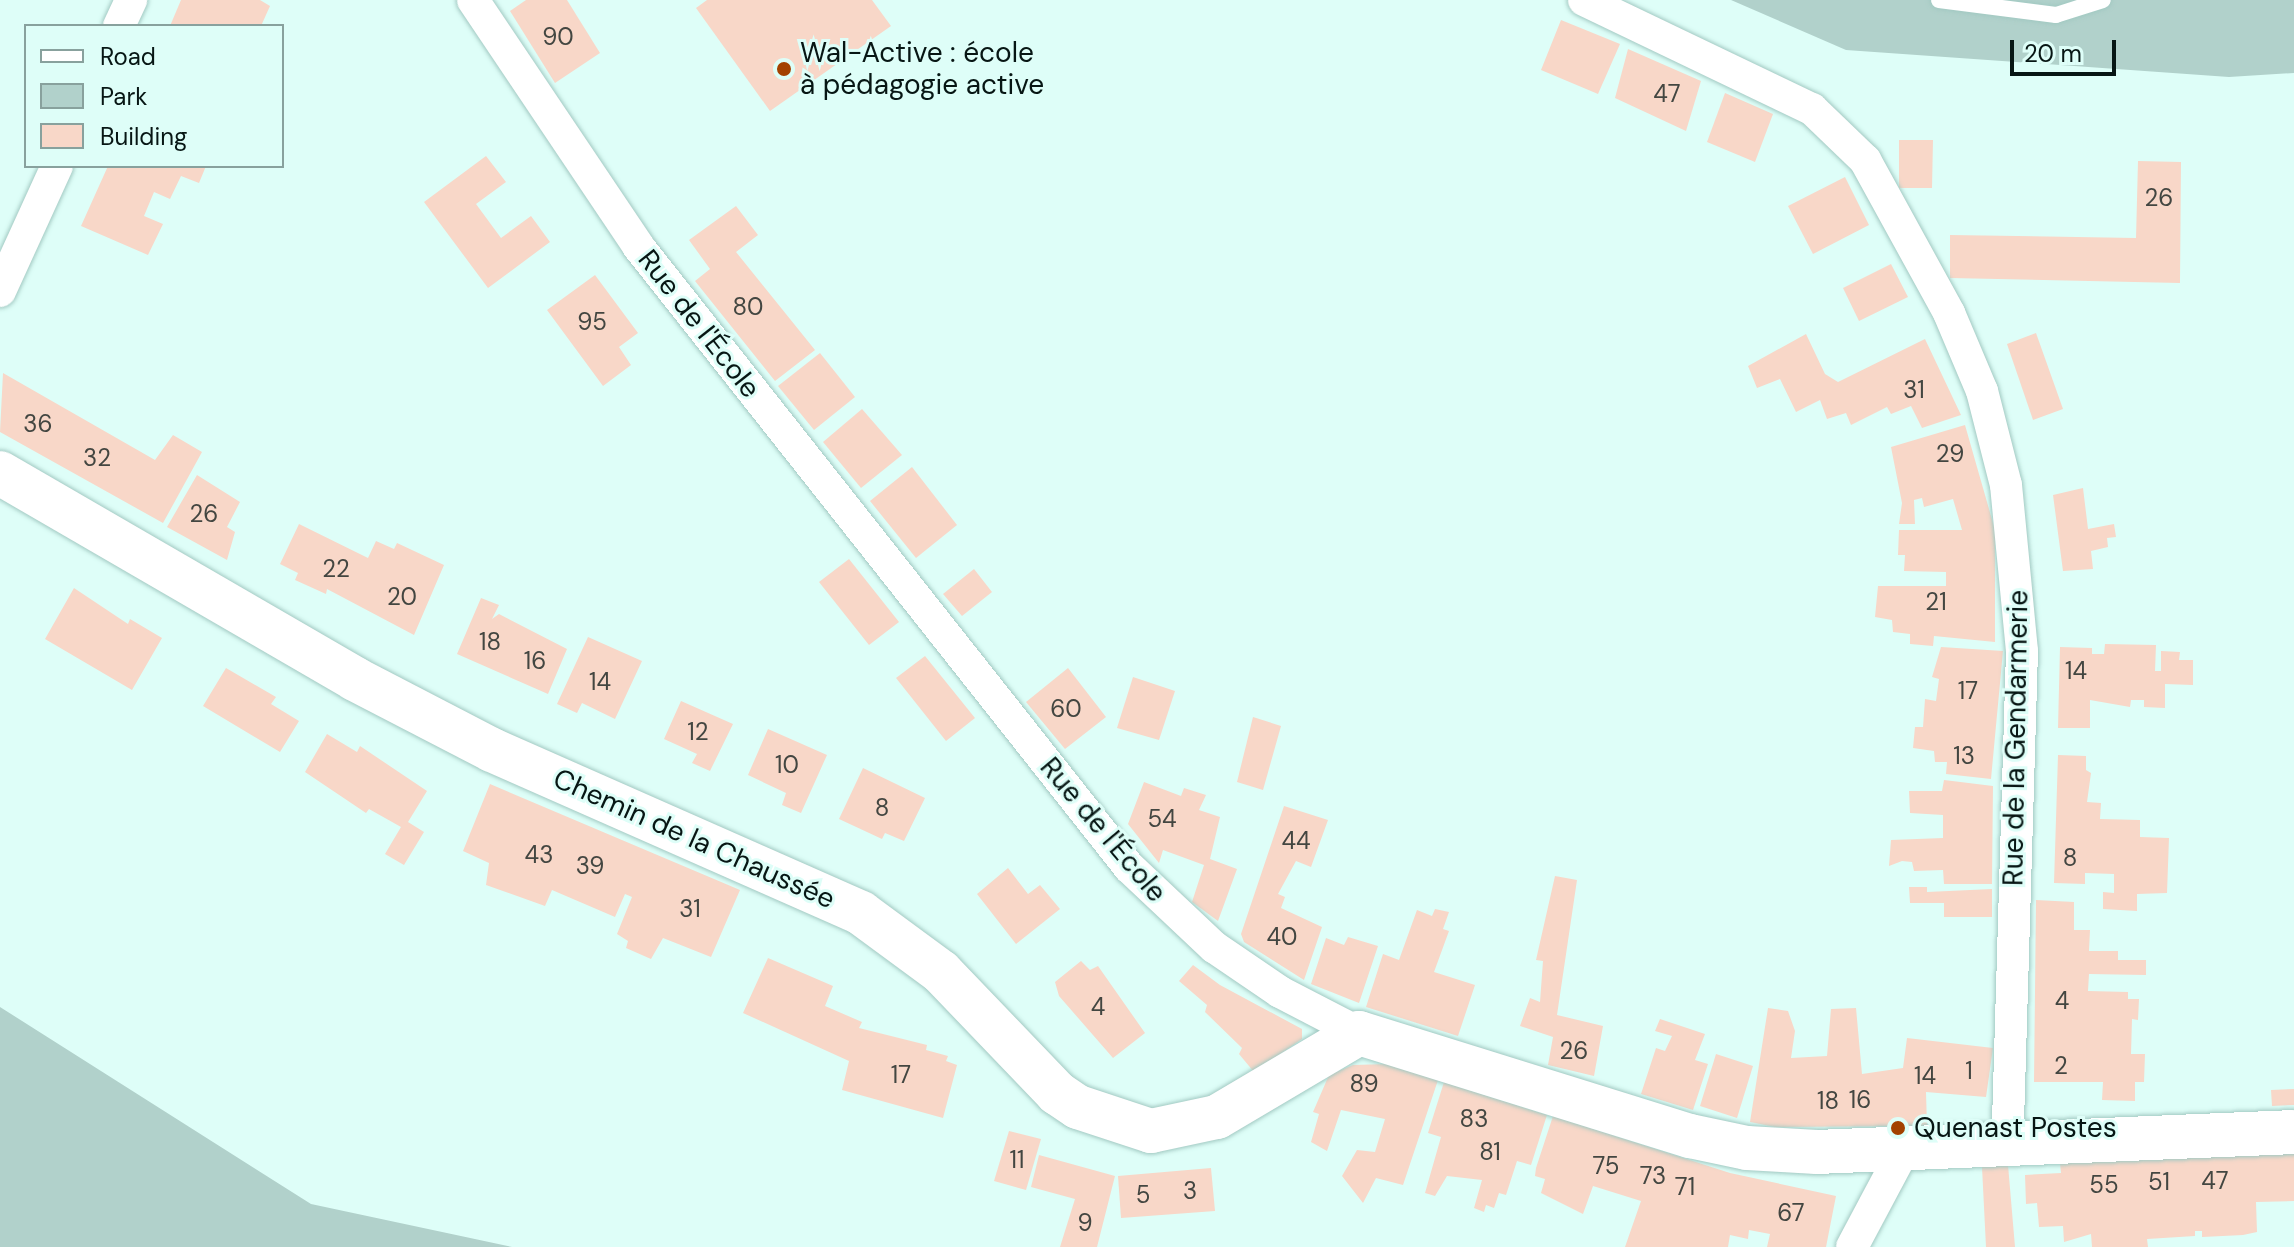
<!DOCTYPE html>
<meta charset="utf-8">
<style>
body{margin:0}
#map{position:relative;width:2294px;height:1247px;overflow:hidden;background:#defef8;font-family:"DM Sans",sans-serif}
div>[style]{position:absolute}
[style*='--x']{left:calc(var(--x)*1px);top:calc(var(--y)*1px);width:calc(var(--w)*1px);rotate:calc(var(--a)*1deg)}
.green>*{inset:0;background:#b1d1cb}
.building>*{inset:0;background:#f8d7c8}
.roads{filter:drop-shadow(0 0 2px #a2c9c2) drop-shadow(0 0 2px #a2c9c2)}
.lane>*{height:16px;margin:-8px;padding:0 8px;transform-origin:8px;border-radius:8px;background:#fff}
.street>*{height:32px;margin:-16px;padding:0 16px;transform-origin:16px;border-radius:16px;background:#fff}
.secondary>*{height:44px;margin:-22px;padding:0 22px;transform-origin:22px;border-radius:22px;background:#fff}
.dots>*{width:22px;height:22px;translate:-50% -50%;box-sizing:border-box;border:4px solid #defef8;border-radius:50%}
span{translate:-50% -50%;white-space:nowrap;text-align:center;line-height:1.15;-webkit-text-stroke:6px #defef8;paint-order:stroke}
.number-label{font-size:24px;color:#434641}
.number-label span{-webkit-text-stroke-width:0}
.poi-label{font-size:28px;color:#071614}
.left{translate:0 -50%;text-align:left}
.street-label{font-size:28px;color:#071614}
.legend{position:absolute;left:24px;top:24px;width:260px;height:144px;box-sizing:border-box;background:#defef8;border:2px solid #88a19d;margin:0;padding:10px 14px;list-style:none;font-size:24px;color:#071614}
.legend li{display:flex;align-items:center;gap:16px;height:40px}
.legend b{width:40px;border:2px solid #88a19d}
.scale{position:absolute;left:2010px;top:40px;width:106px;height:36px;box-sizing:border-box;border:4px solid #071614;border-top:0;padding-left:10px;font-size:24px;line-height:28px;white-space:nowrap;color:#071614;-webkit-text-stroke:6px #defef8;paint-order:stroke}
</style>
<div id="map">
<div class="green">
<div style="clip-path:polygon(1731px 0,2294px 0,2294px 73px,2229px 77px,1846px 50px)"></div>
<div style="clip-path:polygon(0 1007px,311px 1204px,512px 1247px,0 1247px)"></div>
</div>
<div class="building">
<div style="clip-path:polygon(181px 0,260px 0,270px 6px,261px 26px,170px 26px)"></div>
<div style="clip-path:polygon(526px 0,567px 0,600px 53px,555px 83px,510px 11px)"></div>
<div style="clip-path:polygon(707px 0,872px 0,891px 26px,770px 111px,696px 8px)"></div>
<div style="clip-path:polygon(1561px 20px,1620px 44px,1598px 94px,1541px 70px)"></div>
<div style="clip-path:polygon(1628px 49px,1701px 81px,1686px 131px,1615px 98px)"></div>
<div style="clip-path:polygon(1725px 93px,1773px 114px,1755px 162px,1707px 142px)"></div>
<div style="clip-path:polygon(1899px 140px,1933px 140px,1932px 188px,1899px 188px)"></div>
<div style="clip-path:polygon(486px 156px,506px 182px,476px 204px,501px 238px,531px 216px,550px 242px,488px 288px,424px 202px)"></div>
<div style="clip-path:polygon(2138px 161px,2181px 162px,2180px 283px,1950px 278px,1950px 235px,2136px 238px)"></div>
<div style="clip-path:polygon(108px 166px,206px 166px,199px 183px,181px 176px,170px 199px,154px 192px,144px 216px,163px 224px,148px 255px,81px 226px)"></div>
<div style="clip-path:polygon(1845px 177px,1869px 225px,1813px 254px,1788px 206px)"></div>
<div style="clip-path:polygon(736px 206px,758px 235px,736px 252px,815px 350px,775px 381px,695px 281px,710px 269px,689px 240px)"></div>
<div style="clip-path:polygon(1891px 264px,1908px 297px,1859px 321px,1843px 288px)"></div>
<div style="clip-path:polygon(595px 275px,638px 333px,619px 347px,631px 365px,603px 386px,547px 310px)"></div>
<div style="clip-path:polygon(2036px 333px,2063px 409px,2033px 420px,2007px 344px)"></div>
<div style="clip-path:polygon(1806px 334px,1825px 374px,1838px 382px,1925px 339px,1961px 415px,1922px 428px,1911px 406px,1891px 414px,1887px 407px,1851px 425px,1846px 413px,1827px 419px,1820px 400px,1796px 412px,1780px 379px,1757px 388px,1748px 366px)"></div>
<div style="clip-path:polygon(820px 353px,855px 397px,814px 430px,778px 386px)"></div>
<div style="clip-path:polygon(3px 373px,155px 460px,173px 435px,202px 452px,163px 523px,0 432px)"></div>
<div style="clip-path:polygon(862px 409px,902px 455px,861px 488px,823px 442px)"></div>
<div style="clip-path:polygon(1965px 425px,1995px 530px,1995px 642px,1934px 636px,1933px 646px,1910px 644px,1910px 634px,1893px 632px,1892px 620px,1875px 617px,1878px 586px,1946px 586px,1946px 572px,1904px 571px,1905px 555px,1898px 555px,1899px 530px,1962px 530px,1953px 499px,1924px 507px,1922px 498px,1914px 500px,1915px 524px,1899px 524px,1902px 503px,1891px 447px)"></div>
<div style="clip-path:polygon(912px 467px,957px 525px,916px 558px,870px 501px)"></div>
<div style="clip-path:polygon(197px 475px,240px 502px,227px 527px,235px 532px,227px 560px,167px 527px)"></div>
<div style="clip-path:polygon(2083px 488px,2088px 529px,2114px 524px,2116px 537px,2107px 538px,2108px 547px,2091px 551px,2093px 569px,2063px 571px,2053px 495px)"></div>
<div style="clip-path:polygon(299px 524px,368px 558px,376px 541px,394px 549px,397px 543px,444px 565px,414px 635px,327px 589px,326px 594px,295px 580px,298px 573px,280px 564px)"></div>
<div style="clip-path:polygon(849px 559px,899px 622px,869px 645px,819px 582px)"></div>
<div style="clip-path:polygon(974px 569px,992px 592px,962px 616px,943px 594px)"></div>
<div style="clip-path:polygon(74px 588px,128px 624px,130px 619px,162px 638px,132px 690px,45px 639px)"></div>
<div style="clip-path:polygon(481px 598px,499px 605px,492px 619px,499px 614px,567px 649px,548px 694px,457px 654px)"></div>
<div style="clip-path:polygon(588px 637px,642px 661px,615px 719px,582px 703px,577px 713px,557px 704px)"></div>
<div style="clip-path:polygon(2105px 644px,2156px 645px,2155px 671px,2161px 671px,2161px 651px,2180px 652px,2179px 660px,2193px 660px,2193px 685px,2165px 684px,2165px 708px,2144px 707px,2144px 700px,2131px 700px,2130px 707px,2090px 700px,2090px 728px,2058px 728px,2060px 647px,2092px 648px,2092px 654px,2104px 654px)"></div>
<div style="clip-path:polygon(1941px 647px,2003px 651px,1991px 779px,1946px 774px,1947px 762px,1935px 762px,1934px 751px,1913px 748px,1915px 727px,1923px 727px,1925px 699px,1936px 701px,1939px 679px,1932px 677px)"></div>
<div style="clip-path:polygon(925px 656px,975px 718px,946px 741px,896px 678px)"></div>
<div style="clip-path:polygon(226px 668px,276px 697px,271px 704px,299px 721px,280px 752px,203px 706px)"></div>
<div style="clip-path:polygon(1068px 668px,1106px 717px,1065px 749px,1026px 702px)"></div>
<div style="clip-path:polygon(1133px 677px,1175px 691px,1159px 740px,1117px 728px)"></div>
<div style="clip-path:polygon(681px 701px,733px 724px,710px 771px,692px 763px,697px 754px,664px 739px)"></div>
<div style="clip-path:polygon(1253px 717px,1281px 726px,1263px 790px,1237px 782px)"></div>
<div style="clip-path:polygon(768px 729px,827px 755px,801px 813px,782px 805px,786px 793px,748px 775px)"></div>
<div style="clip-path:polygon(327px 734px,357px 752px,360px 746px,427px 791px,408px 822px,424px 832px,404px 865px,385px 854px,401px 827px,369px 809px,366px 813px,305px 772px)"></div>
<div style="clip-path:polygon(2058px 755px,2086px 756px,2086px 770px,2091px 773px,2087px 802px,2101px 803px,2100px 819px,2140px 820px,2140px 837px,2169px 838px,2167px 893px,2137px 894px,2137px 911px,2103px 909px,2103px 892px,2114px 893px,2114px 874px,2085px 873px,2085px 884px,2054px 883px)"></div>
<div style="clip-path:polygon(863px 768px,925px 798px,904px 841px,885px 833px,882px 839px,839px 819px)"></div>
<div style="clip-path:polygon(1944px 780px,1993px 786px,1992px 884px,1944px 884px,1943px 870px,1914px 871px,1912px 862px,1902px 861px,1889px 866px,1891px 840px,1943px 838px,1943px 815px,1910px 813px,1909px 791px,1942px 791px)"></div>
<div style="clip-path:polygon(1144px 782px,1181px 796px,1184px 788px,1206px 795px,1199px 810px,1220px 817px,1210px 859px,1237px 869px,1218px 921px,1192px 902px,1204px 865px,1163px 850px,1159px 863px,1128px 824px)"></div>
<div style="clip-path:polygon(490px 784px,740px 890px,711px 957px,663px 938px,651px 959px,626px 948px,628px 941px,617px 934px,632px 897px,625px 894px,615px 917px,552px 890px,545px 906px,486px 885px,489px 863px,463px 851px)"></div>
<div style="clip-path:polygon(1284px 806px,1328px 820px,1311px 867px,1296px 861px,1278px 894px,1285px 897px,1281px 908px,1322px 927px,1304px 980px,1244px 942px,1241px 934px)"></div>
<div style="clip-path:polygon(1008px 868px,1028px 894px,1040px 885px,1060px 909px,1016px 944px,977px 894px)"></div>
<div style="clip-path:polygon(1555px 876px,1577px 880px,1557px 1015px,1603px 1026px,1594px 1076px,1548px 1065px,1553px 1037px,1520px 1026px,1530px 998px,1540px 1002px,1543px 961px,1536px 960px)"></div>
<div style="clip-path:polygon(1909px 887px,1927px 887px,1927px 892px,1992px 889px,1992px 917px,1944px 917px,1944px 903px,1910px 903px)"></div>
<div style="clip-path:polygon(2036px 900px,2074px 902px,2074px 930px,2090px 930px,2089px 951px,2118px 951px,2118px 960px,2146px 960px,2146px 975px,2089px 974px,2088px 991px,2128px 992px,2128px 999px,2139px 999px,2138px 1020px,2132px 1019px,2131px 1054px,2145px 1054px,2144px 1082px,2135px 1082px,2135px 1101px,2102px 1100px,2103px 1082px,2034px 1082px)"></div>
<div style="clip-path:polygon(1435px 909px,1449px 912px,1443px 929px,1449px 931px,1434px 972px,1475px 985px,1458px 1036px,1366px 1007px,1383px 954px,1399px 960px,1417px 910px,1432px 916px)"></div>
<div style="clip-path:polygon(1348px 937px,1378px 946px,1359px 1003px,1311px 984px,1326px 938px,1344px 945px)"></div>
<div style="clip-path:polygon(768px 958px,833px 986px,825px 1006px,862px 1022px,859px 1028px,927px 1045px,926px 1050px,948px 1056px,946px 1061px,957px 1065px,943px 1118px,842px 1090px,849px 1061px,743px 1013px)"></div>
<div style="clip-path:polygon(1081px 961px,1090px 970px,1098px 966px,1145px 1033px,1113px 1058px,1059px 996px,1055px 982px)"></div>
<div style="clip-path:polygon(1193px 965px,1220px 985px,1302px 1029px,1302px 1039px,1254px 1072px,1239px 1054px,1242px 1048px,1205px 1012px,1207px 1005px,1179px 981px)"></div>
<div style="clip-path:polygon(1768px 1008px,1788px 1011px,1795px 1031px,1791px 1058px,1827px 1056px,1831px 1009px,1856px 1008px,1862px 1074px,1903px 1068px,1907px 1038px,1993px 1048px,1986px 1097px,1926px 1092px,1927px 1126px,1775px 1127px,1750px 1122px)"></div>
<div style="clip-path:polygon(1660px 1019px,1705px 1034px,1695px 1060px,1708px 1064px,1693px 1110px,1641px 1094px,1656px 1048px,1665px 1051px,1672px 1036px,1655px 1031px)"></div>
<div style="clip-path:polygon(1716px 1054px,1753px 1066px,1737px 1118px,1700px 1106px)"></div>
<div style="clip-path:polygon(1388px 1064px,1438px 1080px,1403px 1185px,1376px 1178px,1363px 1203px,1342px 1176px,1357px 1150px,1375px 1152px,1385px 1119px,1341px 1110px,1327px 1151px,1311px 1142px,1319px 1114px,1313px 1112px,1329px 1075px,1353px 1065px)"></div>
<div style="clip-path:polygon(1444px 1082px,1547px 1115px,1531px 1165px,1517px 1161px,1506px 1195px,1499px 1193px,1494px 1208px,1486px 1205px,1484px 1212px,1474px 1208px,1482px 1180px,1447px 1176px,1435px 1196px,1425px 1193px,1441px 1137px,1428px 1133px)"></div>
<div style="clip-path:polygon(2294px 1089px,2294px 1105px,2272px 1106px,2271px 1090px)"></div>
<div style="clip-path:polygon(1553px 1116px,1730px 1173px,1836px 1196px,1826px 1247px,1767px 1247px,1770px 1234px,1749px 1230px,1748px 1239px,1730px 1235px,1728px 1247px,1625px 1247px,1641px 1201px,1593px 1186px,1583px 1214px,1541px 1193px,1545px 1179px,1535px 1176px,1536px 1168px)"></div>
<div style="clip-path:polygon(1009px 1131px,1041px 1139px,1026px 1190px,994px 1181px)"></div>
<div style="clip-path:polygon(2294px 1152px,2294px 1201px,2256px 1202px,2257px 1232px,2243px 1235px,2202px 1237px,2202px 1231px,2195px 1231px,2195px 1236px,2147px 1239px,2148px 1247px,2092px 1247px,2091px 1234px,2064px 1242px,2063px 1226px,2039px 1227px,2037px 1203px,2026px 1204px,2025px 1175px,2061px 1173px,2060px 1163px)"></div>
<div style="clip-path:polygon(1039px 1155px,1115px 1176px,1097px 1247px,1060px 1247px,1075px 1199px,1031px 1187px)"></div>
<div style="clip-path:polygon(2008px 1165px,2015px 1247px,1986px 1247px,1982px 1167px)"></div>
<div style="clip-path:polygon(1211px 1168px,1215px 1211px,1121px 1218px,1118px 1176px)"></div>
</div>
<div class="roads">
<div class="lane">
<div style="--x:1939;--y:0;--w:118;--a:7.3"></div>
<div style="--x:2056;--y:15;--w:49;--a:-17.7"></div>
</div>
<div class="street">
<div style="--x:473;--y:0;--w:296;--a:56.1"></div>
<div style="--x:638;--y:246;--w:792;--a:51.67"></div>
<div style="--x:1129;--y:867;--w:117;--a:43.3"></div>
<div style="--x:1214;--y:947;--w:80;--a:34.3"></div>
<div style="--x:1280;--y:992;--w:89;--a:27.4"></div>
<div style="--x:1584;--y:0;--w:253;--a:25.6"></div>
<div style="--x:1812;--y:109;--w:74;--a:43.9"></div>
<div style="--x:1865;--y:160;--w:175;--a:61.2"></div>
<div style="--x:1949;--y:313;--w:85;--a:67.1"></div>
<div style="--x:1982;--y:391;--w:97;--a:75.7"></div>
<div style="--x:2006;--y:485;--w:167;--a:84.5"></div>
<div style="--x:2022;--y:651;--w:495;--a:91.7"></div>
<div style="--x:119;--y:26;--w:29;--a:-65"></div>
<div style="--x:0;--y:291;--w:137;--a:-65.5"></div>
<div style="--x:1852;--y:1247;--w:111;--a:-62"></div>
</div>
<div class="secondary">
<div style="--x:0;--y:473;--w:410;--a:30.1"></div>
<div style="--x:355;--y:679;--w:154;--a:27.4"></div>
<div style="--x:492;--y:750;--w:403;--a:23.8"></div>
<div style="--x:861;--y:913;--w:99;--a:36.4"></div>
<div style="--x:941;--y:972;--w:168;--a:46.2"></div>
<div style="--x:1057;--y:1093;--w:25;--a:34"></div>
<div style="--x:1078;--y:1107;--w:77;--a:18.2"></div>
<div style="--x:1151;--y:1131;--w:67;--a:-12"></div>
<div style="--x:1217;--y:1117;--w:165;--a:-30.6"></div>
<div style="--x:1359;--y:1033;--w:347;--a:17.3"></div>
<div style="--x:1690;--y:1136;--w:58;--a:11.9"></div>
<div style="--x:1747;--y:1148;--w:70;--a:3.3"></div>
<div style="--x:1817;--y:1152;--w:477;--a:-2.4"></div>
</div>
</div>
<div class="dots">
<div style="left:784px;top:69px;background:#a34100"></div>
<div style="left:1898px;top:1128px;background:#a34100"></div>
</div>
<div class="number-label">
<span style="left:558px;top:37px">90</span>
<span style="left:1667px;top:94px">47</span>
<span style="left:2159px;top:198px">26</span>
<span style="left:748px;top:307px">80</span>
<span style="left:592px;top:322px">95</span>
<span style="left:1914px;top:390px">31</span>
<span style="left:38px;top:424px">36</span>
<span style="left:1950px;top:454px">29</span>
<span style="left:97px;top:458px">32</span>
<span style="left:204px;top:514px">26</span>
<span style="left:336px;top:569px">22</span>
<span style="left:402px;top:597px">20</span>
<span style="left:1936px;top:602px">21</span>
<span style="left:490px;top:642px">18</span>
<span style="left:535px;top:661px">16</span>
<span style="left:2076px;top:671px">14</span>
<span style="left:600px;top:682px">14</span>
<span style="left:1968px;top:691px">17</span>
<span style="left:1066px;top:709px">60</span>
<span style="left:698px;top:732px">12</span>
<span style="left:1964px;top:756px">13</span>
<span style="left:787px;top:765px">10</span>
<span style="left:882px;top:808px">8</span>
<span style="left:1162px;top:819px">54</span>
<span style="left:1296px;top:841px">44</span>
<span style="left:539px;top:855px">43</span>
<span style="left:2070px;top:858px">8</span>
<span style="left:590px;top:866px">39</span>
<span style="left:690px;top:909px">31</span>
<span style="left:1282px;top:937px">40</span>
<span style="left:2062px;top:1001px">4</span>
<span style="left:1098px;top:1007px">4</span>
<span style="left:1574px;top:1051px">26</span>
<span style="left:2061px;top:1066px">2</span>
<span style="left:1969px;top:1071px">1</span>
<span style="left:901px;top:1075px">17</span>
<span style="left:1925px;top:1076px">14</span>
<span style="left:1364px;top:1084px">89</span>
<span style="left:1860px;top:1100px">16</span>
<span style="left:1828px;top:1101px">18</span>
<span style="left:1474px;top:1119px">83</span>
<span style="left:1490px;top:1152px">81</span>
<span style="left:1017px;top:1160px">11</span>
<span style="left:1606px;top:1166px">75</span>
<span style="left:1653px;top:1176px">73</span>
<span style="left:2215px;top:1181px">47</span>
<span style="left:2159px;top:1182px">51</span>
<span style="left:2104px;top:1185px">55</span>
<span style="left:1685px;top:1187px">71</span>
<span style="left:1190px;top:1191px">3</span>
<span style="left:1143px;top:1195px">5</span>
<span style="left:1791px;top:1213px">67</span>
<span style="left:1085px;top:1223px">9</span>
</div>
<div class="poi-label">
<span class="left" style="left:800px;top:69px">Wal-Active : école<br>à pédagogie active</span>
<span class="left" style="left:1914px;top:1128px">Quenast Postes</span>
</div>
<div class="street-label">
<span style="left:699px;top:324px;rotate:52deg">Rue de l'École</span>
<span style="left:2016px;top:738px;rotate:-89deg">Rue de la Gendarmerie</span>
<span style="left:1103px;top:830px;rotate:50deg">Rue de l'École</span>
<span style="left:694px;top:839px;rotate:24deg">Chemin de la Chaussée</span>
</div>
<ul class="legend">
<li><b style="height:10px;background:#fff"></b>Road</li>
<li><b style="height:22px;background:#b1d1cb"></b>Park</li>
<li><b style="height:22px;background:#f8d7c8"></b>Building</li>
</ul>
<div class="scale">20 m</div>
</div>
